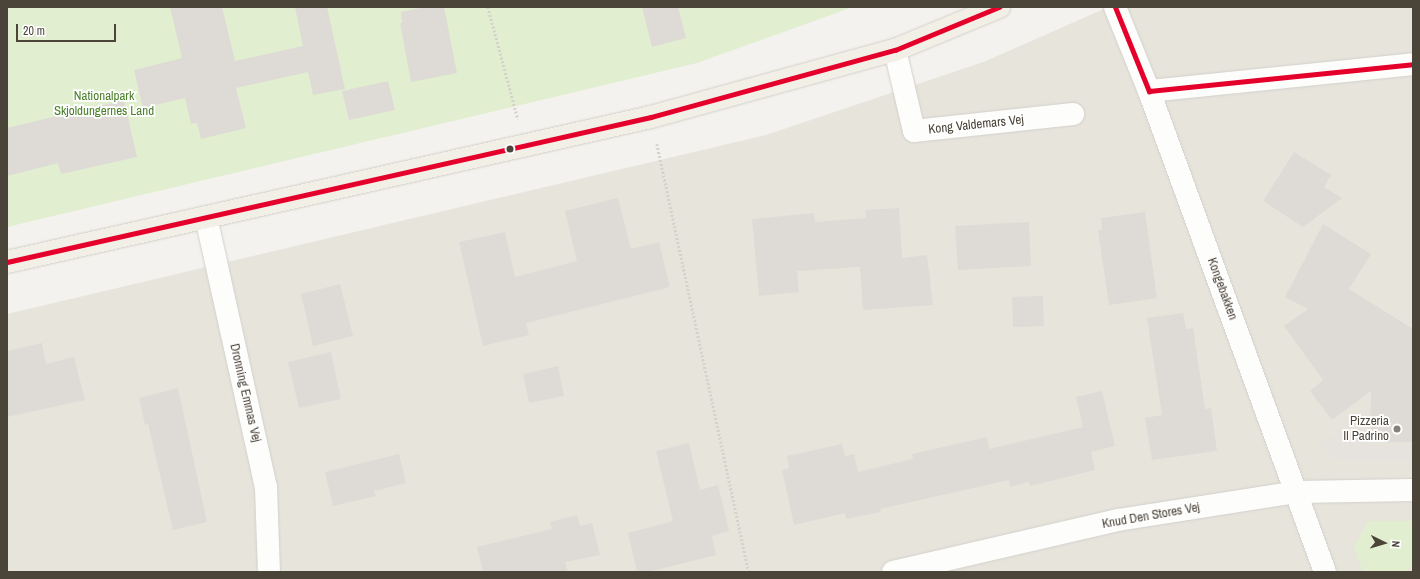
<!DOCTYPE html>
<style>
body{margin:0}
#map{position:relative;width:1420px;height:579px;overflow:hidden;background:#f4f2ee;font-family:"Archivo Narrow",sans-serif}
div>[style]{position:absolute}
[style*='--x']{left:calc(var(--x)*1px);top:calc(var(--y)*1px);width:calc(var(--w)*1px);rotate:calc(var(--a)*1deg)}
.residential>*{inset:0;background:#e7e4dc}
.green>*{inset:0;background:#e1eecf}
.parking>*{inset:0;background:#e6e3df}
.building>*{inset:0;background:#dedbd6}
.path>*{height:2.5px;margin-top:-1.25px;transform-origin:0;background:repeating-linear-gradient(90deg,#d3d2cc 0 2px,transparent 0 4px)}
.roads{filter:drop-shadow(0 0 1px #d2d0cb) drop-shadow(0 0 1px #d2d0cb)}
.minor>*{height:22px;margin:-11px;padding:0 11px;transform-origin:11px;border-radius:11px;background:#fdfdfc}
.major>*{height:22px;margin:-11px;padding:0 11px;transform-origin:11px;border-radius:11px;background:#f2efe6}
.bus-1>*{height:5px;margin:-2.5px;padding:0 2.5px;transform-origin:2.5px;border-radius:2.5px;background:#e4002b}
.dots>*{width:11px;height:11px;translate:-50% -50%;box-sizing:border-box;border:2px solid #fff;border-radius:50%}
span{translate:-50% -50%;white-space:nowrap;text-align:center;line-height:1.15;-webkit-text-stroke:3.5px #fff;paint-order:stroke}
.park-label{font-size:13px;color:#4a7f2a}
.street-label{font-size:13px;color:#4b4439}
.poi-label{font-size:13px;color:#4b4439}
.right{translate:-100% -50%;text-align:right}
.frame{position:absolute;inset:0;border:8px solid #4b4439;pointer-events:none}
.north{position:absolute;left:1364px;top:523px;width:40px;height:40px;-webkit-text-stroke:3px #fff;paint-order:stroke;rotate:95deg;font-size:11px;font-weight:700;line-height:16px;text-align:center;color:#4b4439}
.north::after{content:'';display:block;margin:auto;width:14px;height:18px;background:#4b4439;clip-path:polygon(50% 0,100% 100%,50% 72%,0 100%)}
.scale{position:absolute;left:16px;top:24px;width:100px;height:18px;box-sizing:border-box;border:2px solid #4b4439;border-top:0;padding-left:5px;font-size:12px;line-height:14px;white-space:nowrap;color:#4b4439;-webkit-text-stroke:3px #fff;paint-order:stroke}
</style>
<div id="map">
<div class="residential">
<div style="clip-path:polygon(1108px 7px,1413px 7px,1413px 572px,7px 572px,7px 314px,766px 135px,986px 61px)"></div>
</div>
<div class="green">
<div style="clip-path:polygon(7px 7px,853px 7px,697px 63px,7px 227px)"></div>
<div style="clip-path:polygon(1368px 521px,1413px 521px,1413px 566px,1405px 572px,1363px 572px,1354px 547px)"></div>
</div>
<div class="parking">
<div style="clip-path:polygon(1367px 411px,1367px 445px,1413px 446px,1413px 461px,1334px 461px,1320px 444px)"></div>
</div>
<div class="building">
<div style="clip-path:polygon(170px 7px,222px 7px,235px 61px,303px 46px,295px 7px,327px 7px,345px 89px,313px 95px,308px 72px,236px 88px,246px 128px,201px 139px,197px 123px,191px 124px,185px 98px,143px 108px,134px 70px,182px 58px)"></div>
<div style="clip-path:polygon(425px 7px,444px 7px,457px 73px,411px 82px,400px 23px,402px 23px,401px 12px)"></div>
<div style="clip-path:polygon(642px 7px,678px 7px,686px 38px,652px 47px)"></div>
<div style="clip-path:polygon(388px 81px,395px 110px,349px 120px,342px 91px)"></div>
<div style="clip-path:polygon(124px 100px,137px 157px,61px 174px,58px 163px,7px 176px,7px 128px)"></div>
<div style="clip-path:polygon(1294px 152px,1331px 175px,1324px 187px,1342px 198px,1303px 227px,1263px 201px)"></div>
<div style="clip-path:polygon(618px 198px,631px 249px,659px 242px,670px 287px,526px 323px,529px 335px,483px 346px,459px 242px,505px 232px,515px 277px,577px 261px,565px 211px)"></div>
<div style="clip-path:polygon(899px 208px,902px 258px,927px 255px,933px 305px,863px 310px,860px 267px,797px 271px,799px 292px,759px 296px,752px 219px,814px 213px,815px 222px,866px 218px,865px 210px)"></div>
<div style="clip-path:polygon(1145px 212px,1157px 298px,1109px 305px,1098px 230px,1102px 230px,1101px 218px)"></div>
<div style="clip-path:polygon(1029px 222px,1031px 266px,958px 270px,955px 226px)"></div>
<div style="clip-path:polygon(1323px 224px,1371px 254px,1349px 289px,1413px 329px,1413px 442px,1370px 442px,1371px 391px,1332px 420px,1310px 391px,1323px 380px,1284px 326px,1308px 309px,1285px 297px)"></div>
<div style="clip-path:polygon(340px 284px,353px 336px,313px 346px,301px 294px)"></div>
<div style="clip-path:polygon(1043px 296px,1044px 326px,1013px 327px,1012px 297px)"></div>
<div style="clip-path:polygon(1183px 313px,1186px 329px,1193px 328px,1205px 409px,1211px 408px,1217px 451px,1152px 460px,1145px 418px,1162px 415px,1147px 318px)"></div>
<div style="clip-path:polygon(42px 343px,46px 364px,74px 357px,85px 400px,7px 417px,7px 351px)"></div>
<div style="clip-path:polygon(331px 352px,341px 399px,299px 408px,288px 362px)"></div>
<div style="clip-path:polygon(558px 366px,564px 396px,529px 403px,523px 374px)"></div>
<div style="clip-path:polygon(178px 388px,207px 522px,173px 530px,148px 424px,145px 425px,139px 398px)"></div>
<div style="clip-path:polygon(1102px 391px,1115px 446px,1091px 452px,1095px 470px,1030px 486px,1029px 482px,1010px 487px,1009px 480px,880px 509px,881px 512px,846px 519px,845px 513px,794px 525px,782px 470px,789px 468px,787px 456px,842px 444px,845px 456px,854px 454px,858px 472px,913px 459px,912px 454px,987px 437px,989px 449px,1083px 427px,1076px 397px)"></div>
<div style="clip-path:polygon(689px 443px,700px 490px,718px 485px,729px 531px,712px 536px,716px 555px,648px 572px,637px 572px,628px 533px,673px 521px,656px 451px)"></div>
<div style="clip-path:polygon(399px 454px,406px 483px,374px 491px,376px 496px,333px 506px,325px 472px)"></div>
<div style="clip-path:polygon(577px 515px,580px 526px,592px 523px,600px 555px,565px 562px,568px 572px,483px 572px,477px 547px,552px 529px,550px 522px)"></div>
</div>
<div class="path">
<div style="--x:488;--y:7;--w:116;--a:75"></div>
<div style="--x:657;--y:144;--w:438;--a:77.9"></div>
</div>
<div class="roads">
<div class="minor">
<div style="--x:1115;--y:7;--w:91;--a:68"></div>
<div style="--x:1149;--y:91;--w:512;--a:69.9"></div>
<div style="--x:895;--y:50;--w:83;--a:76.8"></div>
<div style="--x:914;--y:131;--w:160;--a:-6.1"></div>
<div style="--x:1149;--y:91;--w:265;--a:-5.8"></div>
<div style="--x:206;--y:217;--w:277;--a:77.5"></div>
<div style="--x:266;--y:487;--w:85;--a:88"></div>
<div style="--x:893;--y:572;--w:231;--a:-13"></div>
<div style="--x:1118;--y:520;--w:181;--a:-8.9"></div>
<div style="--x:1297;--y:492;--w:116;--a:-1"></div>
</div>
<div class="major">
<div style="--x:7;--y:262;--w:660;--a:-12.69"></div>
<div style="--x:651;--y:117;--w:253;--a:-15.4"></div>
<div style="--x:895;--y:50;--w:113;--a:-22.5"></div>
</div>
</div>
<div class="bus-1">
<div style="--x:1115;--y:7;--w:91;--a:68"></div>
<div style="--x:1149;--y:91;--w:265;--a:-5.8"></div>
<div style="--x:7;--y:262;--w:660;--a:-12.69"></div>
<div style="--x:651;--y:117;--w:253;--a:-15.4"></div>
<div style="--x:895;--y:50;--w:113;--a:-22.5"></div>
</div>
<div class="dots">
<div style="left:510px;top:149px;background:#4b4439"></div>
<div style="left:1397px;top:429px;background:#868178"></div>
</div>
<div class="park-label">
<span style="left:104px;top:104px">Nationalpark<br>Skjoldungernes Land</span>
</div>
<div class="street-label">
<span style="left:976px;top:125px;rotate:-6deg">Kong Valdemars Vej</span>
<span style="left:1222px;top:289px;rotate:70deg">Kongebakken</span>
<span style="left:245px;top:393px;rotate:77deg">Dronning Emmas Vej</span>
<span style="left:1151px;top:516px;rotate:-10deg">Knud Den Stores Vej</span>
</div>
<div class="poi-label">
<span class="right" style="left:1389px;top:429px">Pizzeria<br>Il Padrino</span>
</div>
<div class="frame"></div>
<div class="north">N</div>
<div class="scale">20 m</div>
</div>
